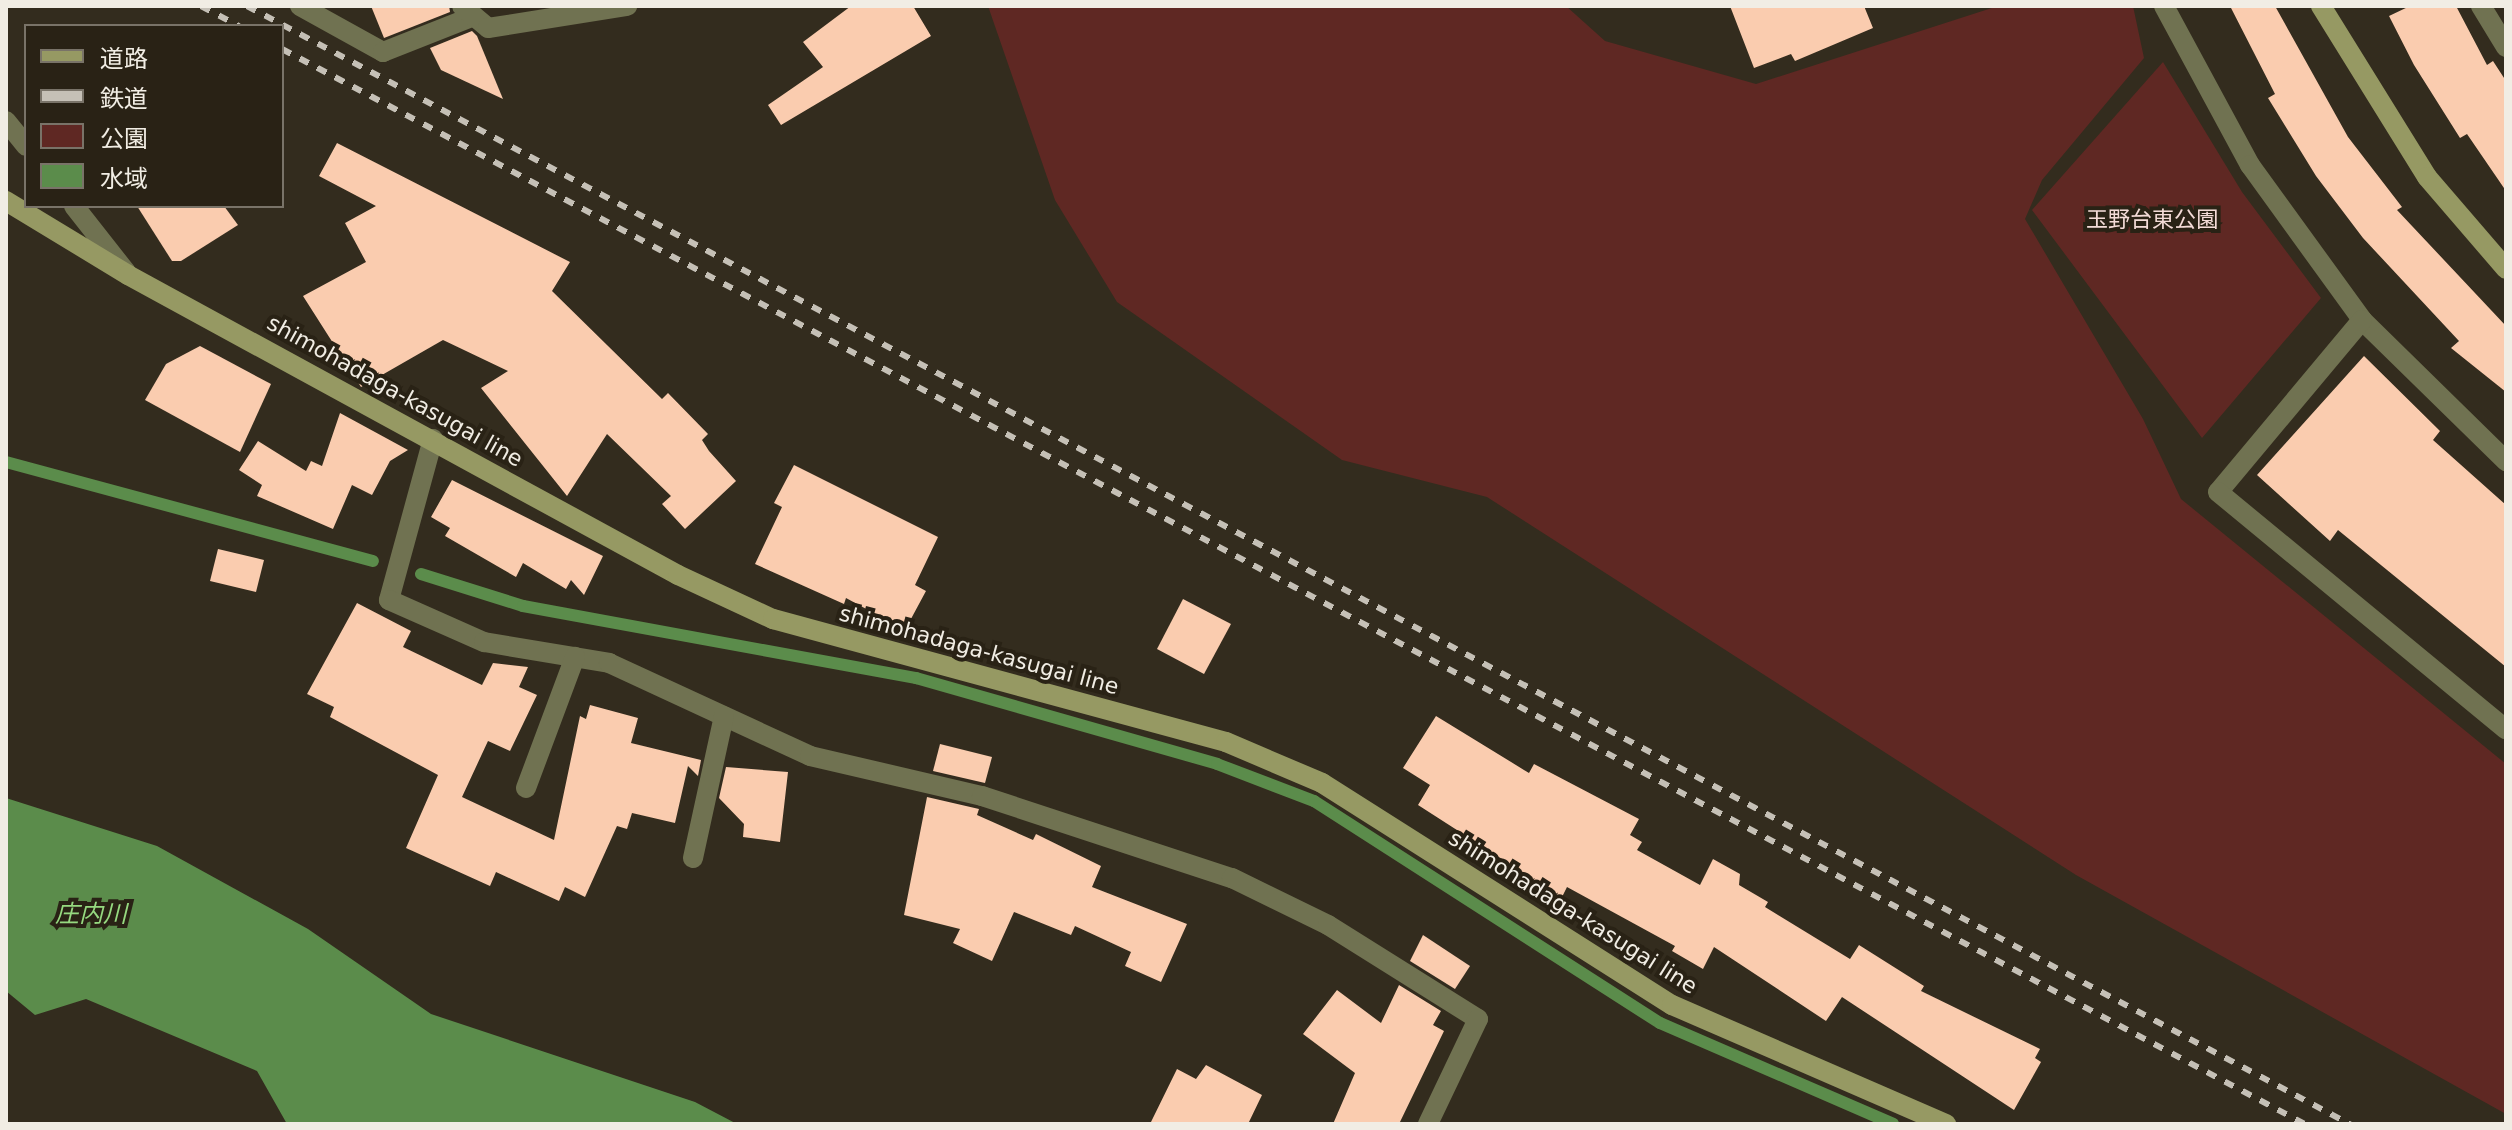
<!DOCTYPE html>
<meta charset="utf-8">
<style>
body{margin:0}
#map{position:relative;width:2512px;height:1130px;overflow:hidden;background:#332c1e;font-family:"DejaVu Sans","Noto Sans JP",sans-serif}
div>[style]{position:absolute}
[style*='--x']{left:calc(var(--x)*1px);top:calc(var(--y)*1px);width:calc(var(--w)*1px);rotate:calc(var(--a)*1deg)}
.green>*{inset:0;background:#5f2823}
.water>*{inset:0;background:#5b8c4b}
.stream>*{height:12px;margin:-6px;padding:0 6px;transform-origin:6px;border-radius:6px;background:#5b8c4b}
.building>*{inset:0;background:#faccaf}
.street>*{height:20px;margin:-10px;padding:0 10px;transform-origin:10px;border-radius:10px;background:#707251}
.secondary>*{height:20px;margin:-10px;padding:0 10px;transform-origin:10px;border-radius:10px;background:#969963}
.rail>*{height:6px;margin-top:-3px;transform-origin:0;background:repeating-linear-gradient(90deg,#c5c0b6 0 10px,transparent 0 20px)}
span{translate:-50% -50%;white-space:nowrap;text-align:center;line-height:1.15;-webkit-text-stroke:8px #292215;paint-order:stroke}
.park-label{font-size:22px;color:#f3dbd7}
.street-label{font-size:22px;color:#f1ede4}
.water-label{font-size:24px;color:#96d980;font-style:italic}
.frame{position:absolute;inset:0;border:8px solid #f1ede4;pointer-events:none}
.legend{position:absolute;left:24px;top:24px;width:260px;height:184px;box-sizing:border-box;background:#292215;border:2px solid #797368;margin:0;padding:10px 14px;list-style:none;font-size:24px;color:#f1ede4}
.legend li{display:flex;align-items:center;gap:16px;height:40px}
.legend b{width:40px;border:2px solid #797368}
</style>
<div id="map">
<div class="green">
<div style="clip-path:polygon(988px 6px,1566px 6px,1605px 41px,1756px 84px,1998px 6px,2133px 6px,2144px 58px,2042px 180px,2025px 219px,2143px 419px,2181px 499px,2506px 764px,2506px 1114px,2076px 875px,1487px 497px,1342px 460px,1117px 302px,1055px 200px)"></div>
<div style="clip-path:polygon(2163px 62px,2242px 192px,2321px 298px,2202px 438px,2032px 210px)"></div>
</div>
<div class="water">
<div style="clip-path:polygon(6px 798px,157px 846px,308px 929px,431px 1014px,695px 1102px,737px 1124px,287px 1124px,257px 1071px,86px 999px,35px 1015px,6px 991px)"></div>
</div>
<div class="stream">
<div style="--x:6;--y:462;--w:380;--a:15.1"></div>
<div style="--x:421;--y:574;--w:107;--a:17.4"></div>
<div style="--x:523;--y:606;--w:400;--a:10.4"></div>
<div style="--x:916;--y:678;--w:313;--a:15.9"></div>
<div style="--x:1217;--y:764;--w:104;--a:20.9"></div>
<div style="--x:1314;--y:801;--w:411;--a:32.7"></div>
<div style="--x:1660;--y:1023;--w:254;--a:23.4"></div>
</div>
<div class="building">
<div style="clip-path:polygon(371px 6px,449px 6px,450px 12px,384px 38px)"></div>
<div style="clip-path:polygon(851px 6px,913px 6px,931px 36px,781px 125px,768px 105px,823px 67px,803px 42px)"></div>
<div style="clip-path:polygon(1730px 6px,1864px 6px,1873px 28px,1795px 61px,1791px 54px,1754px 68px)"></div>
<div style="clip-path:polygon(2230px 6px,2275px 6px,2348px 137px,2402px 207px,2397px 210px,2506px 326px,2506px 392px,2451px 348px,2459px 341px,2363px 238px,2316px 176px,2268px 98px,2275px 94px)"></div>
<div style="clip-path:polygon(2410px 6px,2456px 6px,2487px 65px,2493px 61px,2506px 81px,2506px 191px,2467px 134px,2460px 138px,2414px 65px,2389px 16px)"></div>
<div style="clip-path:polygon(472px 31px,477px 36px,503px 99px,441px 70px,430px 48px)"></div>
<div style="clip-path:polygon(337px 143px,570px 262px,552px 291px,662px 399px,668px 393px,708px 434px,702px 440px,709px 451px,736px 481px,685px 529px,662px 504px,671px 496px,607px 434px,567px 496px,481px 388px,508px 371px,443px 340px,361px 387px,303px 296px,366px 262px,345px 223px,376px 206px,319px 176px)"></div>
<div style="clip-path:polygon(137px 206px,224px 206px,238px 225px,181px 261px,172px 261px)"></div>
<div style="clip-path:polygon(200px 346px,271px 384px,240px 452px,145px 400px,166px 364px)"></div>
<div style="clip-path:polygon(2364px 356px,2440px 431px,2433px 440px,2506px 505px,2506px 667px,2338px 530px,2330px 541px,2257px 475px)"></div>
<div style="clip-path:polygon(340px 413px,408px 450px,390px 461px,372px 495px,352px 485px,333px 529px,257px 496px,262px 485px,239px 470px,258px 441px,306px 471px,311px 461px,322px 466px)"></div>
<div style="clip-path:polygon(794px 465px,938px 537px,915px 585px,926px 591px,905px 630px,846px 598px,844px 604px,755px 564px,782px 507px,774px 503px)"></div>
<div style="clip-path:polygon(452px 480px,603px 556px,584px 595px,571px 580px,566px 589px,523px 563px,516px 577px,445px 536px,450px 528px,431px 517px)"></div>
<div style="clip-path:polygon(218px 549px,264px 560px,256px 592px,210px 581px)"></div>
<div style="clip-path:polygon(1183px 599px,1231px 624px,1204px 674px,1157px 649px)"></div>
<div style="clip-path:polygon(357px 603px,411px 631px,403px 647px,482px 685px,493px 663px,528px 667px,519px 687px,537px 695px,510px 751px,488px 741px,462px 797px,554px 840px,580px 716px,586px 719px,590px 705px,638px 718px,631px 743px,701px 760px,698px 776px,688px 766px,675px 823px,632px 813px,627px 829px,617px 826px,585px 897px,565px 887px,559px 901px,496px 872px,490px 886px,406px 848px,438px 775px,330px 717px,334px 707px,307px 694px)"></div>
<div style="clip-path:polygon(1436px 716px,1529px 773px,1534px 764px,1639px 819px,1630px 835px,1642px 842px,1637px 850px,1700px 885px,1713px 859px,1740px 874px,1739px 885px,1768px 902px,1765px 907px,1850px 959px,1859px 945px,1924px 986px,1921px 991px,2040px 1049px,2035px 1058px,2041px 1062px,2014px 1110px,1842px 997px,1826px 1021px,1714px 947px,1703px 969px,1672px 951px,1675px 946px,1567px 887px,1561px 899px,1513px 874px,1516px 868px,1418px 805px,1430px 785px,1403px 768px)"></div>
<div style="clip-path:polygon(940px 744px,992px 757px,985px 783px,933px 771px)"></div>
<div style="clip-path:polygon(726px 767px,788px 772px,780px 842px,743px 837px,744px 824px,719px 798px)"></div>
<div style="clip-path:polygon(927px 797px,979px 809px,977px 815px,1033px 840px,1036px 834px,1101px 866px,1092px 887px,1187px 924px,1161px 982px,1125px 966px,1131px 952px,1075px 926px,1071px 935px,1014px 912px,992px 961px,953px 943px,960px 929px,904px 915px)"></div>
<div style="clip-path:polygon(1423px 935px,1470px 966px,1455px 989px,1410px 961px)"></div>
<div style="clip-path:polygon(1399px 985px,1441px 1011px,1433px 1025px,1444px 1031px,1399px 1124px,1333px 1124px,1355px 1073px,1303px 1034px,1337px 990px,1381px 1023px)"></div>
<div style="clip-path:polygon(1206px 1065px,1262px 1095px,1248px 1124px,1150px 1124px,1177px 1069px,1196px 1079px)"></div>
</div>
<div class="street">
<div style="--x:300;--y:6;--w:95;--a:29"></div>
<div style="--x:383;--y:52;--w:96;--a:-21.5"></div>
<div style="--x:462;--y:6;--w:34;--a:40"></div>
<div style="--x:488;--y:28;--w:141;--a:-9"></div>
<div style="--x:2164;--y:6;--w:181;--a:61.6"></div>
<div style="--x:2250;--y:165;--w:191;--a:54.1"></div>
<div style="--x:2362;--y:320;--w:202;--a:44.4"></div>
<div style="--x:2481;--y:6;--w:48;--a:58.6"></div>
<div style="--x:6;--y:121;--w:32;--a:51"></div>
<div style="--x:74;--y:206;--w:84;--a:51.8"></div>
<div style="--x:2362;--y:320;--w:224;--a:129.9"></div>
<div style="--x:2218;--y:492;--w:373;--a:39.5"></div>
<div style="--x:433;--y:439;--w:167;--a:105.3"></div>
<div style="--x:389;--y:600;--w:104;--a:23.9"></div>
<div style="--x:484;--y:642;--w:127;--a:9.5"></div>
<div style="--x:609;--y:663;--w:221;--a:24.8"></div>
<div style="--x:810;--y:756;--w:177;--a:13.1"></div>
<div style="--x:982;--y:796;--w:263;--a:18.2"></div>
<div style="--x:1232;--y:878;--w:107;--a:26.1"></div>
<div style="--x:1328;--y:925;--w:177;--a:32.1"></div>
<div style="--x:1478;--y:1019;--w:116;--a:115.5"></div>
<div style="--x:526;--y:788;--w:140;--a:-69.5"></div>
<div style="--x:693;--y:858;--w:145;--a:-77.7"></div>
</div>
<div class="secondary">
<div style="--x:2321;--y:6;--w:201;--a:58.2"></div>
<div style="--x:2427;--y:177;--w:121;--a:49.3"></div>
<div style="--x:6;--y:201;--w:143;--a:31.2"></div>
<div style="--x:128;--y:275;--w:626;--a:28.61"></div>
<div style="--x:678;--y:575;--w:105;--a:24.9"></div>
<div style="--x:773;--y:619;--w:469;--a:15.2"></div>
<div style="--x:1226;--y:742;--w:104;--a:23.1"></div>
<div style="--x:1322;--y:783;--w:414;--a:32.4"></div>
<div style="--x:1672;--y:1005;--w:299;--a:23.5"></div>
</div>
<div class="rail">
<div style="--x:201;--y:6;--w:43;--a:27.8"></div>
<div style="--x:247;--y:6;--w:2382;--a:28"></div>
<div style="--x:282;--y:49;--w:2291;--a:27.99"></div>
</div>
<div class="park-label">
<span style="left:2152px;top:220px">玉野台東公園</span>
</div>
<div class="street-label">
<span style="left:395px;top:391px;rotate:29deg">shimohadaga-kasugai line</span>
<span style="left:979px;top:650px;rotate:15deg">shimohadaga-kasugai line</span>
<span style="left:1573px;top:912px;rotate:32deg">shimohadaga-kasugai line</span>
</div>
<div class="water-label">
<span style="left:91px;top:915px">庄内川</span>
</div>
<div class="frame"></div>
<ul class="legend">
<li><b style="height:10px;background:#969963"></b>道路</li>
<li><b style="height:10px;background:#c5c0b6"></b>鉄道</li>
<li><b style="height:22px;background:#5f2823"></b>公園</li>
<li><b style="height:22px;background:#5b8c4b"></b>水域</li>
</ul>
</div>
